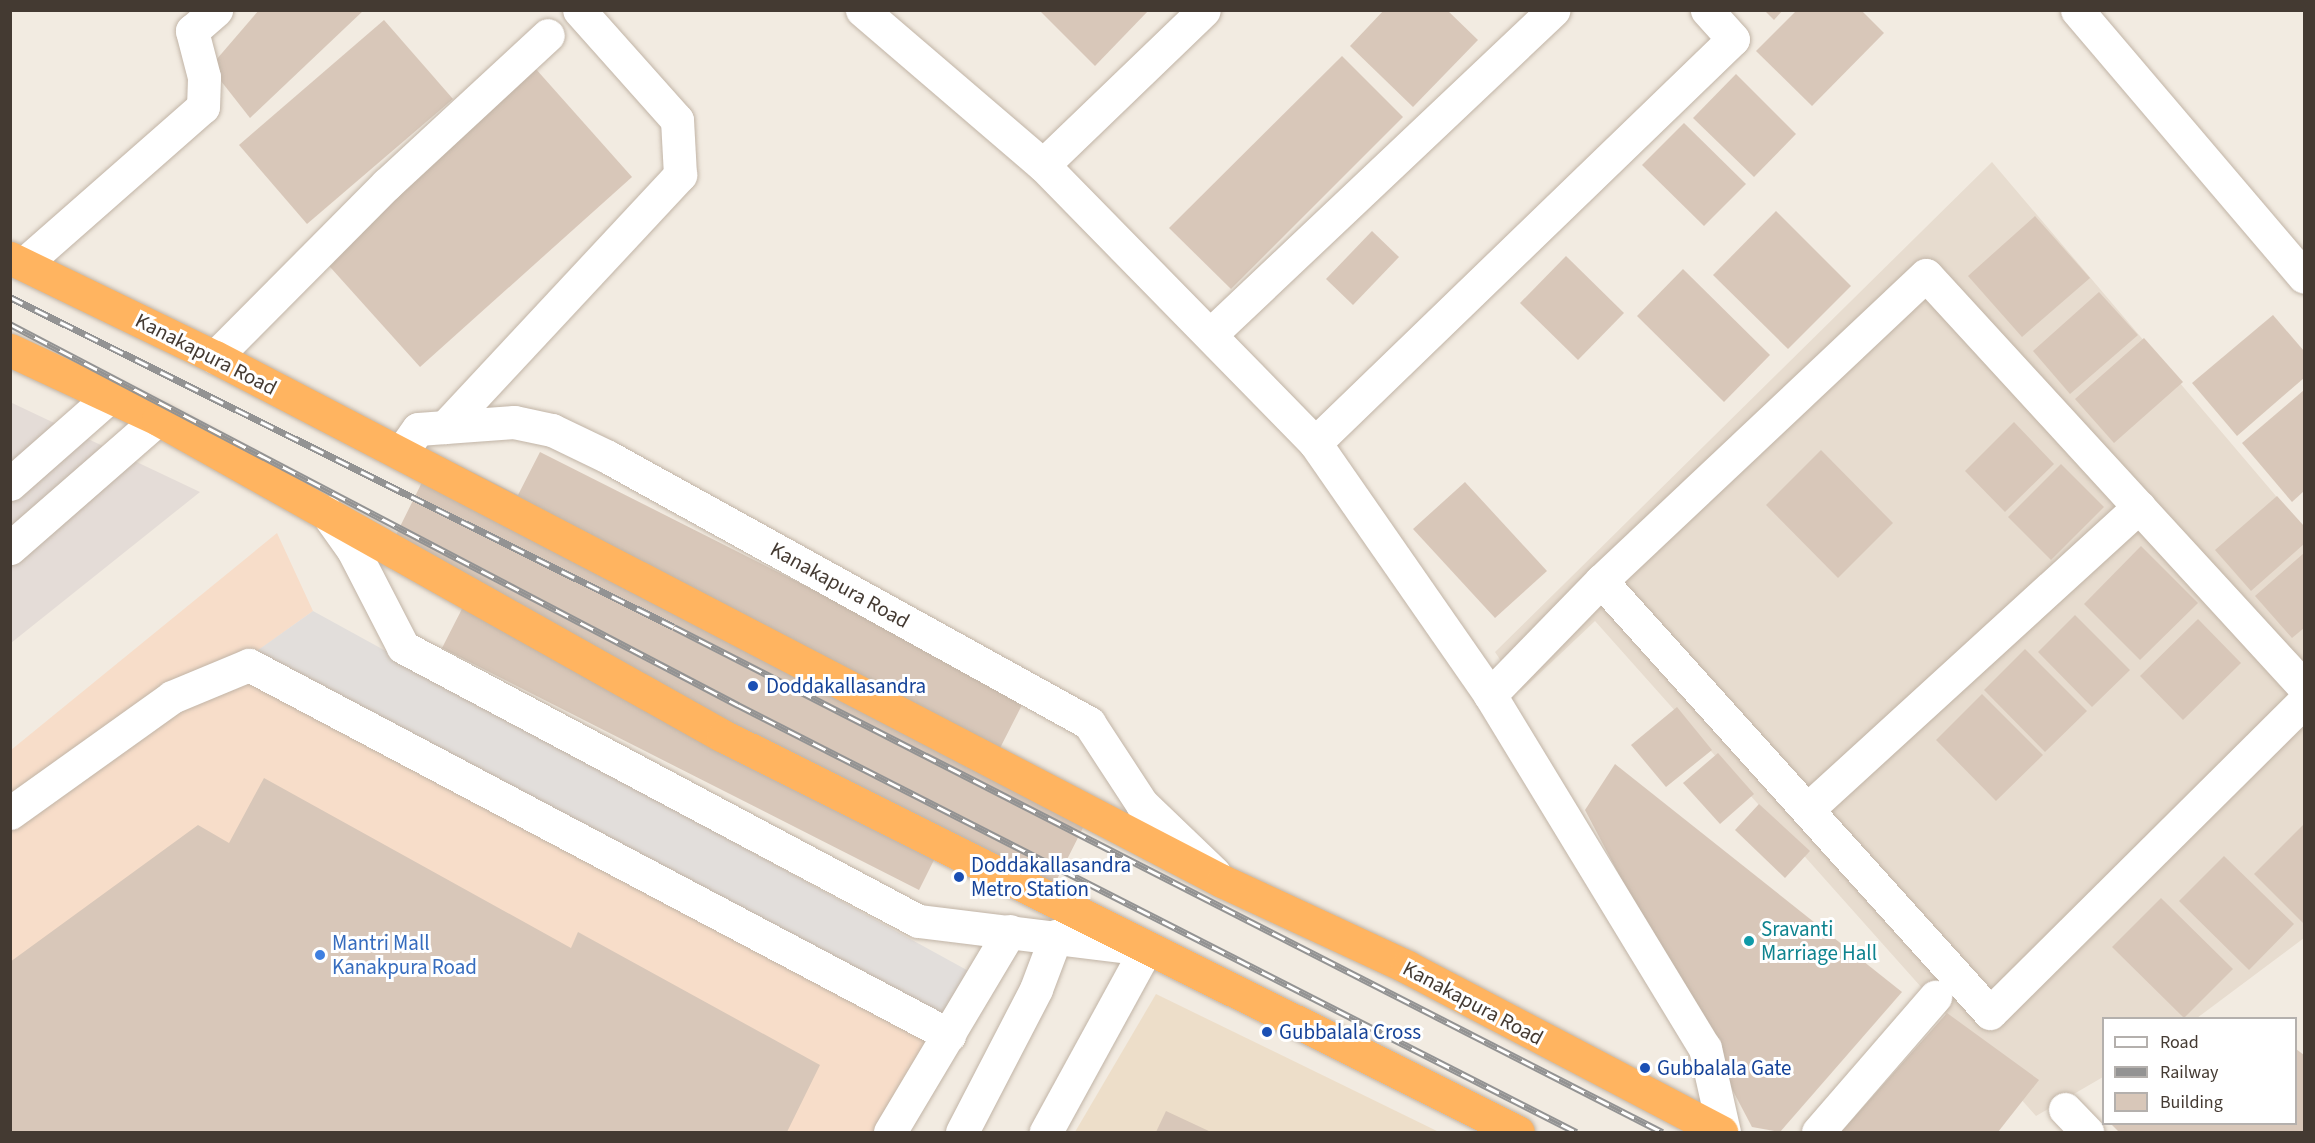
<!DOCTYPE html>
<style>
body{margin:0}
#map{position:relative;width:2315px;height:1143px;overflow:hidden;background:#f2ebe1;font-family:"Source Sans 3",sans-serif}
div>[style]{position:absolute}
[style*='--x']{left:calc(var(--x)*1px);top:calc(var(--y)*1px);width:calc(var(--w)*1px);rotate:calc(var(--a)*1deg)}
.residential>*{inset:0;background:#e7dccf}
.commercial>*{inset:0;background:#f7ddc9}
.industrial>*{inset:0;background:#e4dcd7}
.education>*{inset:0;background:#eddec9}
.parking>*{inset:0;background:#e2dedb}
.building>*{inset:0;background:#d8c7b9}
.roads{filter:drop-shadow(0 0 2px #c1b4a6) drop-shadow(0 0 2px #c1b4a6)}
.minor>*{height:33px;margin:-16.5px;padding:0 16.5px;transform-origin:16.5px;border-radius:16.5px;background:#fff}
.highway>*{height:33px;margin:-16.5px;padding:0 16.5px;transform-origin:16.5px;border-radius:16.5px;background:#ffb460}
.rail>*{height:7px;margin-top:-3.5px;transform-origin:0;background:repeating-linear-gradient(90deg,#fff 0 14px,#939393 0 28px);box-sizing:border-box;border-block:2px solid #939393}
.dots>*{width:16px;height:16px;translate:-50% -50%;box-sizing:border-box;border:3px solid #fff;border-radius:50%}
span{translate:-50% -50%;white-space:nowrap;text-align:center;line-height:1.15;-webkit-text-stroke:6px #fff;paint-order:stroke}
.street-label{font-size:21px;color:#443a32}
.transit-label{font-size:21px;color:#164399}
.left{translate:0 -50%;text-align:left}
.culture-label{font-size:21px;color:#0d838f}
.shop-label{font-size:21px;color:#366cbe}
.frame{position:absolute;inset:0;border:12px solid #443a32;pointer-events:none}
.legend{position:absolute;left:2102px;top:1017px;width:195px;height:108px;box-sizing:border-box;background:#fff;border:2px solid #b4b0ad;margin:0;padding:8px 10px;list-style:none;font-size:18px;color:#443a32}
.legend li{display:flex;align-items:center;gap:12px;height:30px}
.legend b{width:30px;border:2px solid #b4b0ad}
</style>
<div id="map">
<div class="residential">
<div style="clip-path:polygon(1992px 162px,2304px 529px,2304px 938px,2197px 1018px,2104px 1018px,2103px 1077px,2036px 1116px,1595px 621px,1521px 691px,1495px 652px)"></div>
</div>
<div class="commercial">
<div style="clip-path:polygon(277px 533px,313px 611px,245px 660px,949px 1035px,901px 1132px,11px 1132px,11px 750px)"></div>
</div>
<div class="industrial">
<div style="clip-path:polygon(10px 402px,200px 492px,11px 643px,10px 643px)"></div>
</div>
<div class="education">
<div style="clip-path:polygon(1156px 994px,1439px 1132px,1075px 1132px)"></div>
</div>
<div class="parking">
<div style="clip-path:polygon(313px 611px,974px 974px,940px 1031px,244px 660px)"></div>
</div>
<div class="building">
<div style="clip-path:polygon(259px 10px,364px 10px,250px 118px,210px 67px)"></div>
<div style="clip-path:polygon(1039px 10px,1149px 10px,1095px 66px)"></div>
<div style="clip-path:polygon(1384px 10px,1447px 10px,1478px 40px,1413px 107px,1350px 46px)"></div>
<div style="clip-path:polygon(1764px 10px,1783px 10px,1774px 20px)"></div>
<div style="clip-path:polygon(1797px 10px,1861px 10px,1884px 33px,1812px 106px,1756px 51px)"></div>
<div style="clip-path:polygon(384px 20px,453px 99px,307px 224px,239px 145px)"></div>
<div style="clip-path:polygon(1342px 56px,1403px 117px,1231px 289px,1169px 228px)"></div>
<div style="clip-path:polygon(535px 68px,632px 177px,420px 367px,322px 258px)"></div>
<div style="clip-path:polygon(1736px 74px,1796px 134px,1754px 177px,1693px 118px)"></div>
<div style="clip-path:polygon(1684px 123px,1746px 184px,1704px 226px,1642px 165px)"></div>
<div style="clip-path:polygon(1776px 211px,1851px 286px,1788px 349px,1713px 275px)"></div>
<div style="clip-path:polygon(2035px 216px,2090px 278px,2022px 337px,1968px 276px)"></div>
<div style="clip-path:polygon(1372px 231px,1399px 257px,1353px 305px,1326px 279px)"></div>
<div style="clip-path:polygon(1566px 256px,1624px 313px,1578px 360px,1520px 303px)"></div>
<div style="clip-path:polygon(1683px 269px,1770px 355px,1724px 402px,1637px 316px)"></div>
<div style="clip-path:polygon(2099px 292px,2138px 335px,2070px 394px,2033px 351px)"></div>
<div style="clip-path:polygon(2273px 315px,2304px 351px,2304px 378px,2237px 436px,2192px 383px)"></div>
<div style="clip-path:polygon(2144px 338px,2183px 382px,2114px 443px,2075px 399px)"></div>
<div style="clip-path:polygon(2304px 390px,2304px 491px,2292px 502px,2242px 443px)"></div>
<div style="clip-path:polygon(2014px 422px,2054px 464px,2005px 512px,1965px 471px)"></div>
<div style="clip-path:polygon(1821px 450px,1893px 523px,1838px 578px,1766px 505px)"></div>
<div style="clip-path:polygon(540px 452px,1026px 697px,998px 752px,1096px 802px,1042px 909px,936px 856px,919px 890px,442px 648px,465px 603px,383px 561px,436px 454px,518px 495px)"></div>
<div style="clip-path:polygon(2061px 464px,2104px 507px,2051px 560px,2008px 517px)"></div>
<div style="clip-path:polygon(1465px 482px,1547px 571px,1495px 618px,1413px 529px)"></div>
<div style="clip-path:polygon(2277px 496px,2304px 526px,2304px 544px,2251px 591px,2215px 550px)"></div>
<div style="clip-path:polygon(2141px 546px,2198px 603px,2140px 660px,2084px 604px)"></div>
<div style="clip-path:polygon(2304px 553px,2304px 628px,2292px 638px,2255px 596px)"></div>
<div style="clip-path:polygon(2075px 615px,2130px 670px,2092px 707px,2038px 652px)"></div>
<div style="clip-path:polygon(2198px 619px,2241px 663px,2183px 720px,2140px 676px)"></div>
<div style="clip-path:polygon(2025px 649px,2087px 711px,2045px 752px,1984px 690px)"></div>
<div style="clip-path:polygon(1982px 694px,2043px 755px,1996px 801px,1936px 740px)"></div>
<div style="clip-path:polygon(1677px 707px,1712px 750px,1666px 787px,1631px 745px)"></div>
<div style="clip-path:polygon(1718px 753px,1754px 794px,1720px 824px,1683px 783px)"></div>
<div style="clip-path:polygon(1615px 764px,1902px 992px,1780px 1132px,1752px 1127px,1585px 810px)"></div>
<div style="clip-path:polygon(264px 778px,571px 948px,578px 932px,820px 1065px,787px 1132px,10px 1132px,10px 962px,198px 825px,229px 843px)"></div>
<div style="clip-path:polygon(1759px 804px,1810px 851px,1785px 878px,1735px 830px)"></div>
<div style="clip-path:polygon(2303px 825px,2304px 827px,2304px 924px,2254px 874px)"></div>
<div style="clip-path:polygon(2224px 856px,2294px 924px,2249px 970px,2179px 901px)"></div>
<div style="clip-path:polygon(2161px 898px,2233px 969px,2184px 1018px,2112px 947px)"></div>
<div style="clip-path:polygon(1947px 1013px,2039px 1080px,1998px 1132px,1841px 1132px)"></div>
<div style="clip-path:polygon(2296px 1049px,2304px 1055px,2304px 1132px,2119px 1132px,2111px 1124px,2296px 1124px)"></div>
<div style="clip-path:polygon(1166px 1111px,1211px 1132px,1156px 1132px)"></div>
</div>
<div class="roads">
<div class="minor">
<div style="--x:862;--y:10;--w:238;--a:40.6"></div>
<div style="--x:1043;--y:165;--w:389;--a:45.6"></div>
<div style="--x:1315;--y:443;--w:307;--a:55.2"></div>
<div style="--x:1490;--y:695;--w:413;--a:58.7"></div>
<div style="--x:1705;--y:1048;--w:86;--a:77.3"></div>
<div style="--x:2077;--y:10;--w:350;--a:49.6"></div>
<div style="--x:1043;--y:165;--w:223;--a:-43.9"></div>
<div style="--x:24;--y:264;--w:238;--a:-41.3"></div>
<div style="--x:203;--y:107;--w:30;--a:-88"></div>
<div style="--x:204;--y:77;--w:48;--a:-104.6"></div>
<div style="--x:192;--y:31;--w:32;--a:-41"></div>
<div style="--x:1212;--y:333;--w:470;--a:-43.4"></div>
<div style="--x:215;--y:357;--w:244;--a:-45.2"></div>
<div style="--x:387;--y:184;--w:219;--a:-42.8"></div>
<div style="--x:445;--y:427;--w:345;--a:-47"></div>
<div style="--x:680;--y:175;--w:55;--a:-93.1"></div>
<div style="--x:677;--y:120;--w:147;--a:-131.7"></div>
<div style="--x:1315;--y:443;--w:581;--a:-44.02"></div>
<div style="--x:1733;--y:39;--w:39;--a:-132"></div>
<div style="--x:401;--y:453;--w:29;--a:-55"></div>
<div style="--x:418;--y:429;--w:96;--a:-4.2"></div>
<div style="--x:514;--y:422;--w:39;--a:12"></div>
<div style="--x:552;--y:430;--w:62;--a:25.7"></div>
<div style="--x:608;--y:457;--w:550;--a:28.94"></div>
<div style="--x:1089;--y:723;--w:97;--a:56.8"></div>
<div style="--x:1142;--y:804;--w:100;--a:43.8"></div>
<div style="--x:10;--y:484;--w:130;--a:-41.3"></div>
<div style="--x:326;--y:512;--w:47;--a:54.6"></div>
<div style="--x:353;--y:550;--w:109;--a:62.7"></div>
<div style="--x:403;--y:647;--w:583;--a:28.01"></div>
<div style="--x:918;--y:921;--w:230;--a:7"></div>
<div style="--x:1146;--y:949;--w:209;--a:118.7"></div>
<div style="--x:10;--y:548;--w:196;--a:-41.1"></div>
<div style="--x:1601;--y:581;--w:581;--a:48"></div>
<div style="--x:1990;--y:1013;--w:443;--a:-44.8"></div>
<div style="--x:1490;--y:695;--w:159;--a:-45.8"></div>
<div style="--x:1601;--y:581;--w:446;--a:-43.3"></div>
<div style="--x:1926;--y:275;--w:559;--a:47.46"></div>
<div style="--x:1809;--y:808;--w:447;--a:-42.4"></div>
<div style="--x:10;--y:813;--w:199;--a:-35.6"></div>
<div style="--x:172;--y:697;--w:83;--a:-22.6"></div>
<div style="--x:249;--y:665;--w:792;--a:27.86"></div>
<div style="--x:2065;--y:1109;--w:32;--a:46"></div>
<div style="--x:890;--y:1132;--w:234;--a:-59.2"></div>
<div style="--x:962;--y:1132;--w:161;--a:-62.6"></div>
<div style="--x:1036;--y:989;--w:57;--a:-69.3"></div>
<div style="--x:1818;--y:1132;--w:179;--a:-49.1"></div>
</div>
<div class="highway">
<div style="--x:10;--y:258;--w:228;--a:25.8"></div>
<div style="--x:215;--y:357;--w:1135;--a:27.49"></div>
<div style="--x:1222;--y:881;--w:204;--a:24.9"></div>
<div style="--x:1407;--y:967;--w:355;--a:27.7"></div>
<div style="--x:10;--y:350;--w:163;--a:25"></div>
<div style="--x:158;--y:419;--w:648;--a:29.3"></div>
<div style="--x:723;--y:736;--w:888;--a:26.48"></div>
</div>
</div>
<div class="rail">
<div style="--x:10;--y:297;--w:741;--a:26.43"></div>
<div style="--x:674;--y:627;--w:1110;--a:27.07"></div>
<div style="--x:10;--y:324;--w:822;--a:27.63"></div>
<div style="--x:738;--y:705;--w:941;--a:27"></div>
</div>
<div class="dots">
<div style="left:753px;top:686px;background:#1a4fb4"></div>
<div style="left:959px;top:877px;background:#1a4fb4"></div>
<div style="left:1749px;top:941px;background:#0f9aa8"></div>
<div style="left:320px;top:955px;background:#3f7fe0"></div>
<div style="left:1267px;top:1032px;background:#1a4fb4"></div>
<div style="left:1645px;top:1068px;background:#1a4fb4"></div>
</div>
<div class="street-label">
<span style="left:206px;top:354px;rotate:27deg">Kanakapura Road</span>
<span style="left:840px;top:585px;rotate:29deg">Kanakapura Road</span>
<span style="left:1473px;top:1003px;rotate:28deg">Kanakapura Road</span>
</div>
<div class="transit-label">
<span class="left" style="left:766px;top:686px">Doddakallasandra</span>
<span class="left" style="left:971px;top:877px">Doddakallasandra<br>Metro Station</span>
<span class="left" style="left:1279px;top:1032px">Gubbalala Cross</span>
<span class="left" style="left:1657px;top:1068px">Gubbalala Gate</span>
</div>
<div class="culture-label">
<span class="left" style="left:1761px;top:941px">Sravanti<br>Marriage Hall</span>
</div>
<div class="shop-label">
<span class="left" style="left:332px;top:955px">Mantri Mall<br>Kanakpura Road</span>
</div>
<div class="frame"></div>
<ul class="legend">
<li><b style="height:8px;background:#fff"></b>Road</li>
<li><b style="height:8px;background:#939393"></b>Railway</li>
<li><b style="height:16px;background:#d8c7b9"></b>Building</li>
</ul>
</div>
